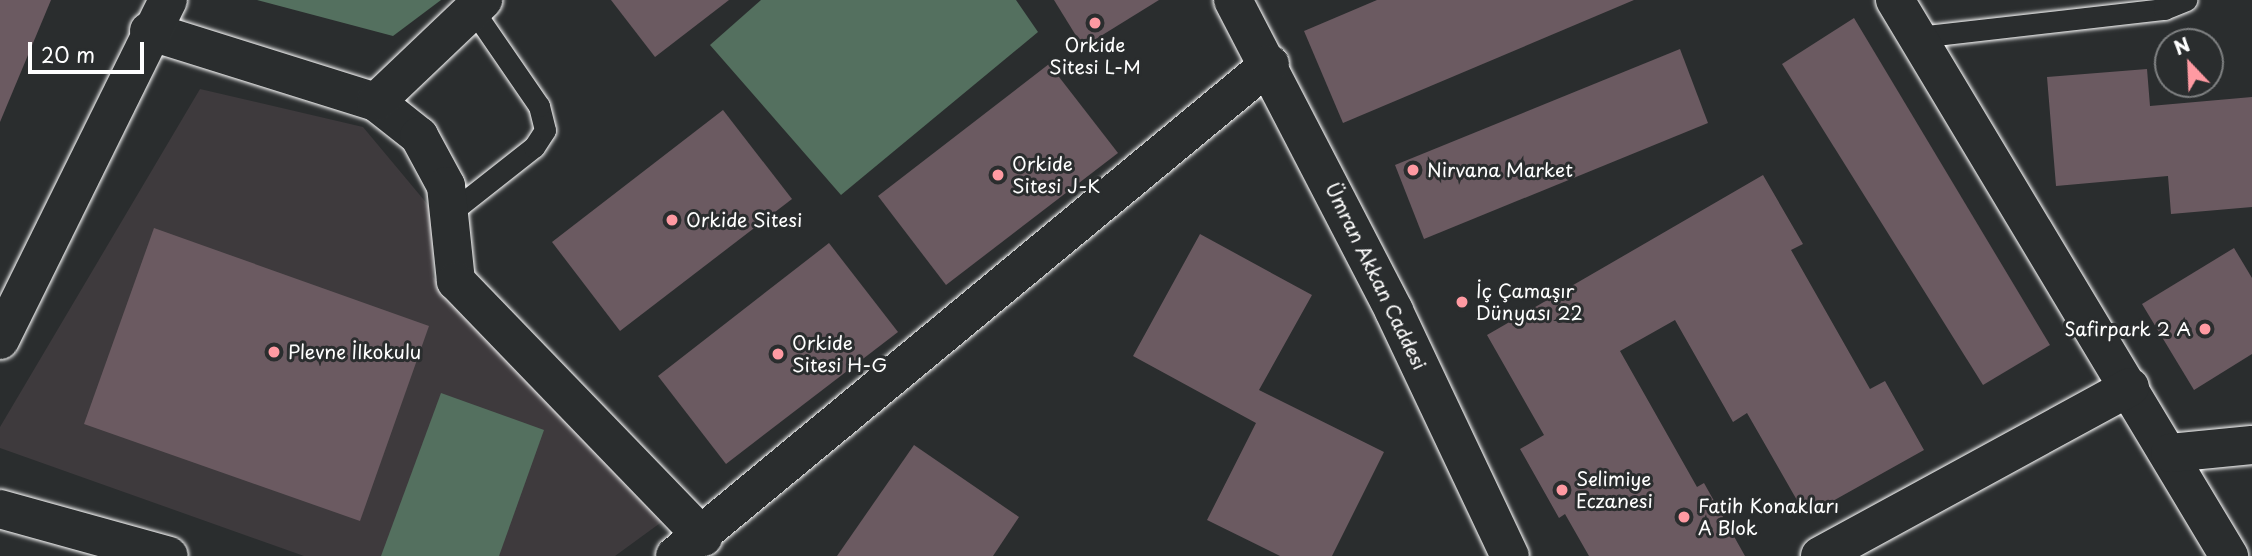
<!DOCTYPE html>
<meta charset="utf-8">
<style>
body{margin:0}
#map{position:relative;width:2252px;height:556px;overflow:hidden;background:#2a2d2e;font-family:"Playpen Sans",sans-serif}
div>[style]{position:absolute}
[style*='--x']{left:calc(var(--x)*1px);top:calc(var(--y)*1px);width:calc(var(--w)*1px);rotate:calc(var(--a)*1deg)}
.built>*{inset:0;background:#3e3a3d}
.green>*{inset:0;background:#54705f}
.building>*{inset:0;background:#6b5a61}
.roads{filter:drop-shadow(0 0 2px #fff) drop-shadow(0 0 2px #fff)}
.lane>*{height:21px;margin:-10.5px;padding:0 10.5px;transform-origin:10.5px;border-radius:10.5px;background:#2a2d2e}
.street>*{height:38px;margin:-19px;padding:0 19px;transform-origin:19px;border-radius:19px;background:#2a2d2e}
.secondary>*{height:38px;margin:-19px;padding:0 19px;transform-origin:19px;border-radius:19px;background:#2a2d2e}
.dots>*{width:19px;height:19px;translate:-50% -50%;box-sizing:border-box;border:4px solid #2a2d2e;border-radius:50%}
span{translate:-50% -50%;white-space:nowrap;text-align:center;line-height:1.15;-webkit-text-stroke:6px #2a2d2e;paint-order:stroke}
.poi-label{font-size:19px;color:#fff}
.left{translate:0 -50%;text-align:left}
.right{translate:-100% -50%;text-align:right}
.street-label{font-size:19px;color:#fff}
.north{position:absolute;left:2154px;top:28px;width:70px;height:70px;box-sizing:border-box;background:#2a2d2e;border:2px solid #7f8182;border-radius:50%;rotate:337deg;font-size:19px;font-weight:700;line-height:28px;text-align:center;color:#fff}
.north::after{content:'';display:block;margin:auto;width:24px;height:32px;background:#ff9aa2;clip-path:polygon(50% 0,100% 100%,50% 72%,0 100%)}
.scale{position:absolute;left:28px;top:42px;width:116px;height:32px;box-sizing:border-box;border:4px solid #fff;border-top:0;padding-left:9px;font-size:21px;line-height:24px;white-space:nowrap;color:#fff;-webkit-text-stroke:5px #2a2d2e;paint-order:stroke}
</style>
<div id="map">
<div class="built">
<div style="clip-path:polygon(200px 89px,363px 127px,434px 212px,433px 277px,663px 521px,615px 556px,304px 556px,0 448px,0 427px)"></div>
</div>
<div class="green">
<div style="clip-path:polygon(257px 0,441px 0,393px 36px)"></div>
<div style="clip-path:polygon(761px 0,1016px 0,1038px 32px,841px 195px,710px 45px)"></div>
<div style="clip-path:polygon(441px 393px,544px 430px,499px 556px,381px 556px)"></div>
</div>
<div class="building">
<div style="clip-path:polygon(0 0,51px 0,0 122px)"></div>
<div style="clip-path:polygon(611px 0,729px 0,655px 57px)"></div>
<div style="clip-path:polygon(1054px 0,1159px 0,1083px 47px)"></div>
<div style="clip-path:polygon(1377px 0,1634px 0,1343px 123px,1304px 31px)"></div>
<div style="clip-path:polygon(1854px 18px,2050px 345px,1983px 385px,1782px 64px)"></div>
<div style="clip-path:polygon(1680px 49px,1708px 123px,1424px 239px,1395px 165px)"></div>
<div style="clip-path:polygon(1049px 64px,1118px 153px,946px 285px,878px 196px)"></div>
<div style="clip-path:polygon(2147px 69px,2150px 106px,2252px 97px,2252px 207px,2171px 214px,2168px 176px,2056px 186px,2047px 77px)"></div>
<div style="clip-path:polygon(723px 110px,792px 199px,620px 331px,552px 242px)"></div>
<div style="clip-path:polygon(1763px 175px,1803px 244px,1791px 250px,1870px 389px,1885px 381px,1924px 450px,1806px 516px,1747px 413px,1733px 422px,1675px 320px,1620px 351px,1697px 487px,1704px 483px,1745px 556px,1589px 556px,1565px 514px,1559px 518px,1520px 449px,1544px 435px,1487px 335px)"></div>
<div style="clip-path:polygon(154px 228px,429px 326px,360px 521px,84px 424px)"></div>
<div style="clip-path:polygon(1200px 234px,1312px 295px,1259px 390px,1384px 452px,1332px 556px,1280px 556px,1207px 520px,1256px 423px,1133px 356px)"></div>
<div style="clip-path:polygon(829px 243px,898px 332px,726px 464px,658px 376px)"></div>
<div style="clip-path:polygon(2234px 248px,2252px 278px,2252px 354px,2194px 390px,2142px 304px)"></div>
<div style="clip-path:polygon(914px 445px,1019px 517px,993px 556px,837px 556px)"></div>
</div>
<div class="roads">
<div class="lane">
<div style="--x:1918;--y:37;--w:248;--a:-6.5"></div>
<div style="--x:2164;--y:9;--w:24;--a:-22"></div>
<div style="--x:450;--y:213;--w:107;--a:-38.2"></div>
<div style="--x:534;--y:147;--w:20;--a:-57"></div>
<div style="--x:545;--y:130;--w:25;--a:-104"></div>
<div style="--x:539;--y:106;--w:116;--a:-124.5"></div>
</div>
<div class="street">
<div style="--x:1233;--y:0;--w:350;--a:62.6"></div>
<div style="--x:1394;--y:311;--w:271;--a:64.7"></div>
<div style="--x:1895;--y:0;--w:649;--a:59.01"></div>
<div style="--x:149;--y:31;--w:238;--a:17.4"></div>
<div style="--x:376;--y:102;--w:55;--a:38.3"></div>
<div style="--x:419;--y:136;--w:57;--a:61.6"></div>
<div style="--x:446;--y:186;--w:96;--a:84"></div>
<div style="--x:456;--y:281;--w:356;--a:46"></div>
<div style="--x:376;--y:102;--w:148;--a:-43.6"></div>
<div style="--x:0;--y:340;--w:379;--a:-63.7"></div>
<div style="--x:2170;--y:453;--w:82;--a:-5.6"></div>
<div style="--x:675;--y:556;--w:772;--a:-39.59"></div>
<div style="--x:1820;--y:556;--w:353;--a:-28.6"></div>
</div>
<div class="secondary">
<div style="--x:0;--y:509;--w:175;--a:15.5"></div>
</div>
</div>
<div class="dots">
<div style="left:1095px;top:23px;background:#ff9aa2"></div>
<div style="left:1413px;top:170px;background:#ff9aa2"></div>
<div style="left:998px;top:175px;background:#ff9aa2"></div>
<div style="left:672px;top:220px;background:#ff9aa2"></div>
<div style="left:1462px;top:302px;background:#ff9aa2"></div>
<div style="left:2205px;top:329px;background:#ff9aa2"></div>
<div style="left:274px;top:352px;background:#ff9aa2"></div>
<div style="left:778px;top:354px;background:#ff9aa2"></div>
<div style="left:1562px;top:490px;background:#ff9aa2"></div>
<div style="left:1684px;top:517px;background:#ff9aa2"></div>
</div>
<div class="poi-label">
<span style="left:1095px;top:56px">Orkide<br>Sitesi L-M</span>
<span class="left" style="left:1012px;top:175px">Orkide<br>Sitesi J-K</span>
<span class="left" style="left:1427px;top:170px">Nirvana Market</span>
<span class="left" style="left:686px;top:220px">Orkide Sitesi</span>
<span class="left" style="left:1476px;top:302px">İç Çamaşır<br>Dünyası 22</span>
<span class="right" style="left:2191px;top:329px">Safirpark 2 A</span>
<span class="left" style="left:792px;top:354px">Orkide<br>Sitesi H-G</span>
<span class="left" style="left:288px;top:352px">Plevne İlkokulu</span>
<span class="left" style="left:1576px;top:490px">Selimiye<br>Eczanesi</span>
<span class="left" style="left:1698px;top:517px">Fatih Konakları<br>A Blok</span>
</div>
<div class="street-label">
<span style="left:1376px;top:276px;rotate:64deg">Ümran Akkan Caddesi</span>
</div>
<div class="north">N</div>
<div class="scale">20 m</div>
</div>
